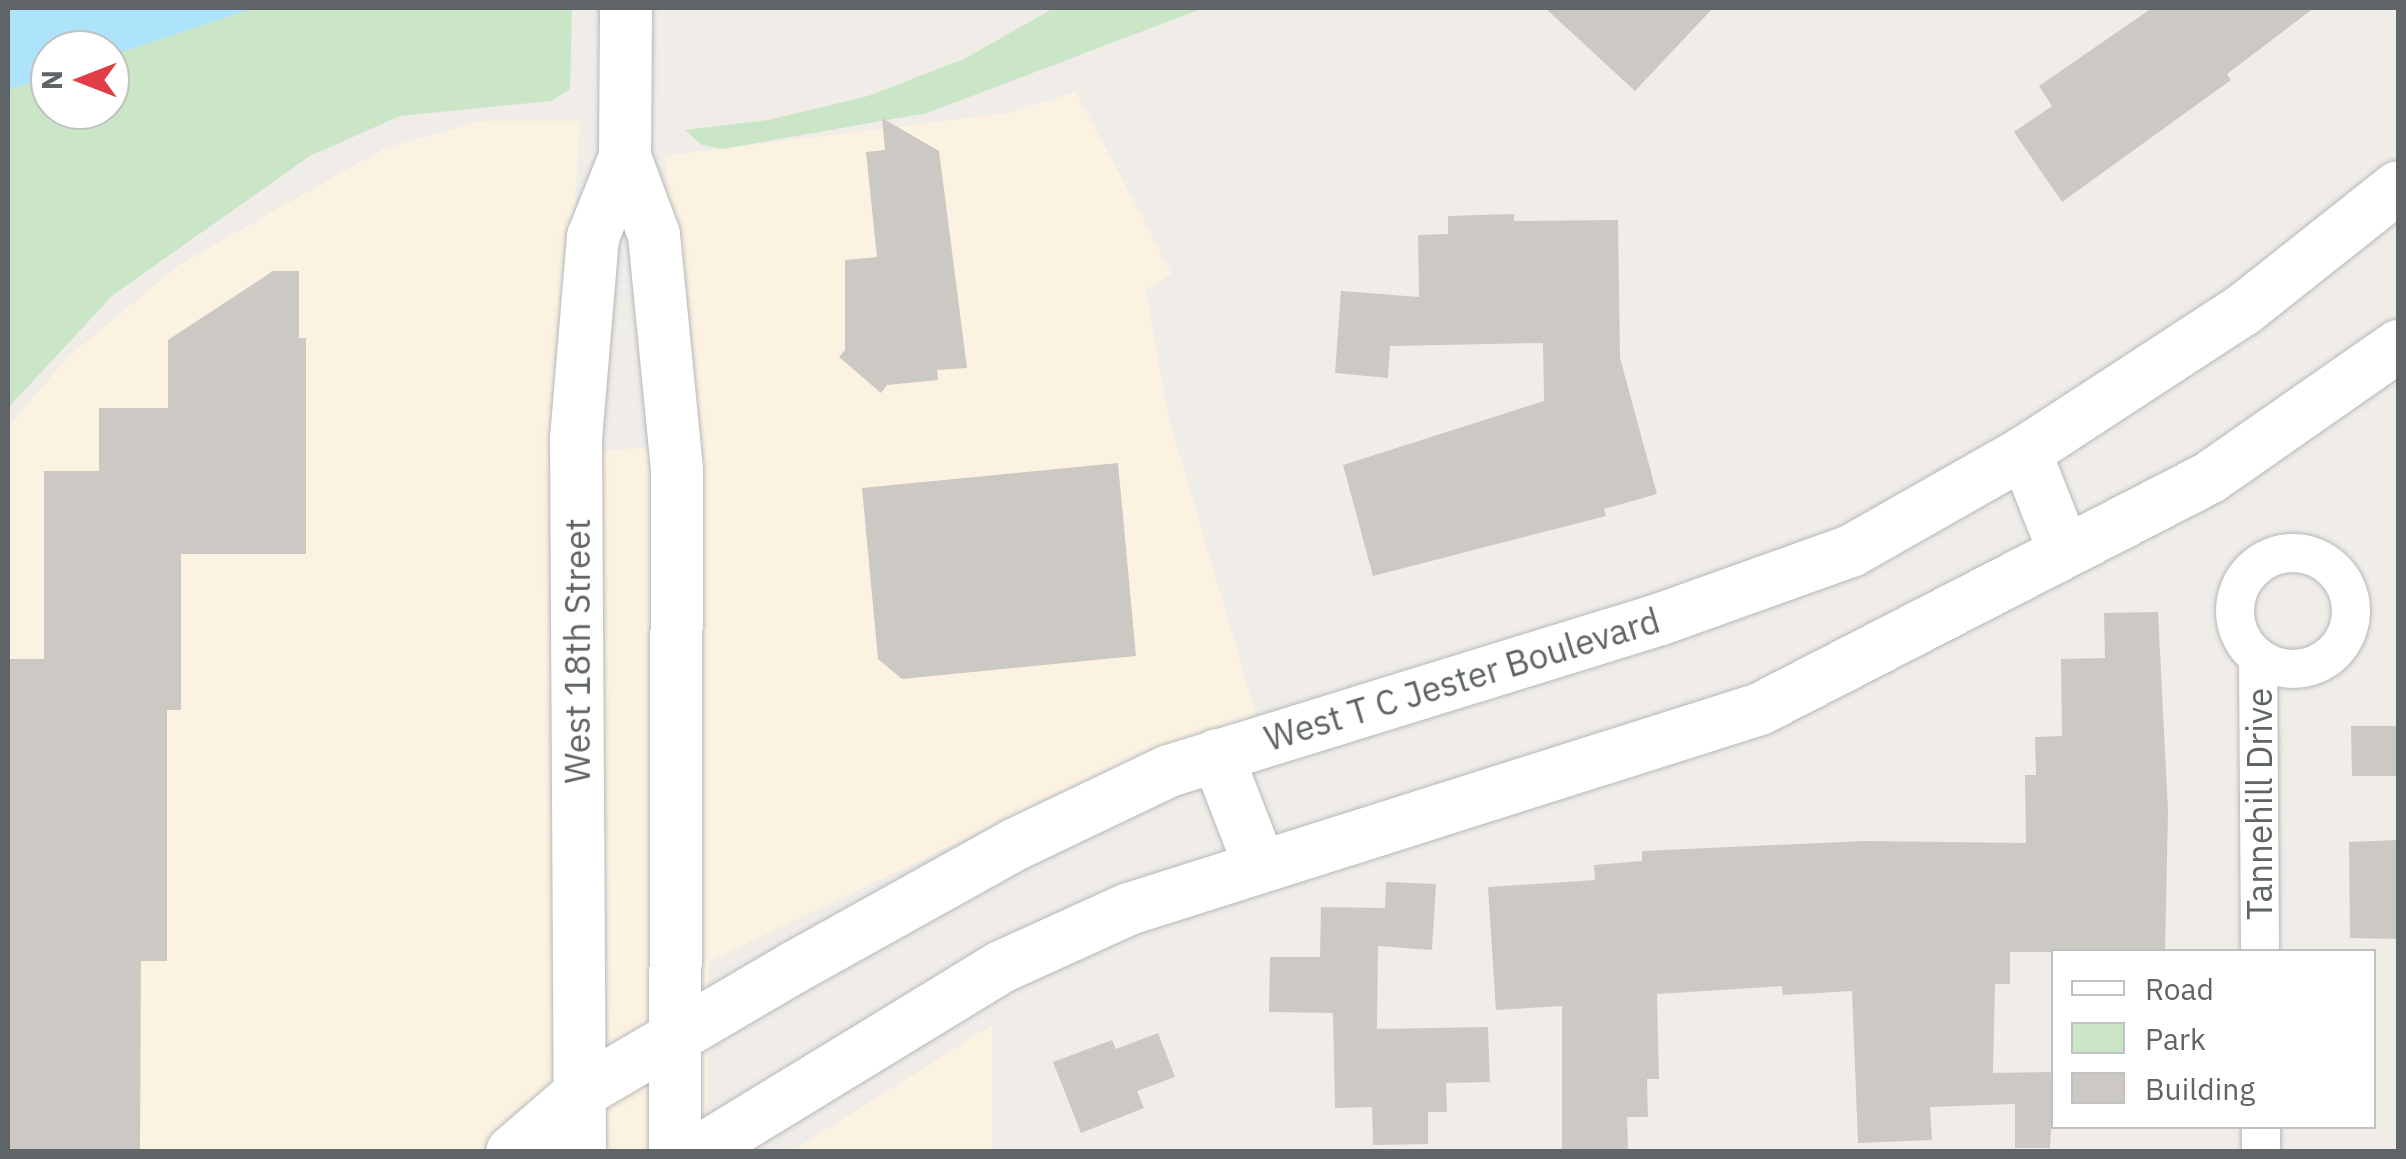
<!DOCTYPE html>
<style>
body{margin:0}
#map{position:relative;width:2406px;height:1159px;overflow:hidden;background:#f0ede8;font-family:"IBM Plex Sans",sans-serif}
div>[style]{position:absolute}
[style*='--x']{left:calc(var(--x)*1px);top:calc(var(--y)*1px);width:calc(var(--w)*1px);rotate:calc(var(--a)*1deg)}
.commercial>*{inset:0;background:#fcf2e1}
.green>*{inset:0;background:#cae6c6}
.water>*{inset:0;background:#ade4fb}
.building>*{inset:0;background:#ccc8c4}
.roads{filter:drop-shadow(0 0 2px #b5b8bb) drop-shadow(0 0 2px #b5b8bb)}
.street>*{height:38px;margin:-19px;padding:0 19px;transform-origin:19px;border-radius:19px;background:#fff}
.street>.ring{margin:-19px;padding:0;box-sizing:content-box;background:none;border:38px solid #fff;border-radius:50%}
.secondary>*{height:52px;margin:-26px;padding:0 26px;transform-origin:26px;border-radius:26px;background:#fff}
span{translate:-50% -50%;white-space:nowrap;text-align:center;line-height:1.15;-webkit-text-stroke:10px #fff;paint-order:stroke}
.street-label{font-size:35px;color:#5f6467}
.frame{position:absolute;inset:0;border:10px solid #5f6467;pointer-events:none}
.legend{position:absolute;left:2051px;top:949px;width:325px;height:180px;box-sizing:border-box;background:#fff;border:2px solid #bfc1c2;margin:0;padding:12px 18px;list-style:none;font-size:30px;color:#5f6467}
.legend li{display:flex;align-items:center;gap:20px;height:50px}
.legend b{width:50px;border:2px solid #bfc1c2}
.north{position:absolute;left:30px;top:30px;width:100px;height:100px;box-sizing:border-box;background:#fff;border:2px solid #bfc1c2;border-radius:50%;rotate:270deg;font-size:28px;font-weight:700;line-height:40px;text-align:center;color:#5f6467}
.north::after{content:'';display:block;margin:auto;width:35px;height:45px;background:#e13d47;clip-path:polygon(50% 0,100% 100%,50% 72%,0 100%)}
</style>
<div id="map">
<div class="commercial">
<div style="clip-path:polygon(1076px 92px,1172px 274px,1146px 289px,1168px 415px,1256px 715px,1140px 756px,709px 961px,706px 1151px,8px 1152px,8px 427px,67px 358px,179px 265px,383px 149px,482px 121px,580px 121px,560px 453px,693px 445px,665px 156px,1008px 113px)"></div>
<div style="clip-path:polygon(992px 1025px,992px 1151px,792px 1151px)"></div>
</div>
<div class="green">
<div style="clip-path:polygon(evenodd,8px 8px,572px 8px,570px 89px,551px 101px,400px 116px,310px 156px,113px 295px,8px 408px,8px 8px,50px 50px,110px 50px,110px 110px,50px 110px,50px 50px)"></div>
<div style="clip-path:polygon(1054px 8px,1204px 8px,927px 113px,723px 149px,702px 145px,685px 130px,768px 120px,868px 96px,964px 59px)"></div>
</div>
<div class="water">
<div style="clip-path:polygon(8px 8px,254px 8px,110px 56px,110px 50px,50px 50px,50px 76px,8px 90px)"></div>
</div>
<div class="building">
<div style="clip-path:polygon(1545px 8px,1713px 8px,1635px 91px)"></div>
<div style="clip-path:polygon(2152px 8px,2314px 8px,2227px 74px,2231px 80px,2062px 202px,2014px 132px,2052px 106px,2039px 86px)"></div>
<div style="clip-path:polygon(882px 118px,939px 151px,967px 368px,937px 370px,938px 380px,887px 385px,881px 393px,839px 357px,845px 350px,845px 260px,877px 257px,866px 152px,885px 150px)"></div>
<div style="clip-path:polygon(1514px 214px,1514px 221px,1618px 220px,1620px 358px,1657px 494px,1604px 509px,1606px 516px,1373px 576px,1343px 465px,1544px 401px,1543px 343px,1390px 346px,1388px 378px,1335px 373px,1341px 291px,1419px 297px,1418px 235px,1448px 234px,1448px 216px)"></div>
<div style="clip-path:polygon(273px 271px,299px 271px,299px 338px,306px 338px,306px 554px,181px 554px,181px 710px,167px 710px,167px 961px,141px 961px,140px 1152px,8px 1152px,8px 659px,44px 659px,44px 471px,99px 471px,99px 408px,168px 408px,168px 340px)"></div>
<div style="clip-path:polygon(1118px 463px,1136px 656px,902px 679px,878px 659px,862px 488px)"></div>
<div style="clip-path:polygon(2158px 612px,2168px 811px,2165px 952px,2010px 952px,2010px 984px,1995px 984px,1993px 1073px,2054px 1072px,2050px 1148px,2015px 1148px,2015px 1104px,1930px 1107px,1932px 1140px,1858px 1143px,1852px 991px,1783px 995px,1782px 986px,1657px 994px,1659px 1079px,1647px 1079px,1648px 1117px,1627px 1117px,1628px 1152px,1562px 1152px,1562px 1006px,1496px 1010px,1488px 887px,1595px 880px,1594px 865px,1642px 861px,1642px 851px,1865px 841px,2026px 843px,2025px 775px,2036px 775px,2035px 737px,2062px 736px,2061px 659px,2105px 658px,2104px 613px)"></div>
<div style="clip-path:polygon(2351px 726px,2398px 726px,2398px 776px,2352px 776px)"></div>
<div style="clip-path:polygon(2398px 840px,2398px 939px,2350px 938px,2349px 842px)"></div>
<div style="clip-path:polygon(1386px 882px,1436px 884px,1432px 950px,1378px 946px,1377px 1029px,1488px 1027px,1490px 1082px,1446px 1083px,1447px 1112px,1428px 1112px,1428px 1144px,1373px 1145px,1372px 1107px,1335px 1108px,1333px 1013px,1269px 1012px,1270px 957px,1320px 957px,1321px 907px,1385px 908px)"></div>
<div style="clip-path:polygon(1158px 1033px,1175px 1077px,1137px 1091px,1144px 1108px,1081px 1133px,1053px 1062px,1112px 1040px,1116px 1049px)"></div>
</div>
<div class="roads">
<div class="street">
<div class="ring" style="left:2235px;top:553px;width:78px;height:78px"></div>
<div style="--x:2258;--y:657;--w:295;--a:89.6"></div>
<div style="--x:2261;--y:1126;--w:26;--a:90"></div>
</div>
<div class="secondary">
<div style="--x:625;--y:157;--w:83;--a:69.6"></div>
<div style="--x:654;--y:235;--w:237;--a:84.4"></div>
<div style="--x:677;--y:471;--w:681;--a:90.17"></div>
<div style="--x:2025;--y:452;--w:106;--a:68.5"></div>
<div style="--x:1217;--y:755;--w:117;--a:68.9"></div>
<div style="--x:512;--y:1152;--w:90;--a:-40.9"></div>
<div style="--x:580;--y:1093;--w:247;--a:-30.4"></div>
<div style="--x:793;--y:968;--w:255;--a:-29.1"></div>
<div style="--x:1016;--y:844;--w:170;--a:-25.5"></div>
<div style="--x:1169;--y:771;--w:515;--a:-17.17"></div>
<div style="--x:1661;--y:619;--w:202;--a:-19.7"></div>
<div style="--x:1851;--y:551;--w:200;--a:-29.6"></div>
<div style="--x:2025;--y:452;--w:260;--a:-33.1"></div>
<div style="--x:2243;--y:310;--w:198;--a:-38.4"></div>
<div style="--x:580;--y:1152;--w:713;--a:-90.32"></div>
<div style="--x:576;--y:439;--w:203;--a:-85.2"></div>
<div style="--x:593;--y:237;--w:86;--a:-68.2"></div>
<div style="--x:625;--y:157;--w:149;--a:-89.6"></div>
<div style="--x:698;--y:1152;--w:355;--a:-31.4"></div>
<div style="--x:1001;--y:967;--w:141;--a:-24.4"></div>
<div style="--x:1129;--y:909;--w:662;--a:-17.59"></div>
<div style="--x:1760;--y:709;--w:505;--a:-27.22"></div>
<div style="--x:2209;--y:478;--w:231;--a:-34.9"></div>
</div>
</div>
<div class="street-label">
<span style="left:577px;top:651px;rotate:-90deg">West 18th Street</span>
<span style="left:1462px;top:679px;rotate:-17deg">West T C Jester Boulevard</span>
<span style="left:2259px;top:804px;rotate:-90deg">Tannehill Drive</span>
</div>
<div class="frame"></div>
<ul class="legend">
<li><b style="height:12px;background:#fff"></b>Road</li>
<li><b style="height:28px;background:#cae6c6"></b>Park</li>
<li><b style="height:28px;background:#ccc8c4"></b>Building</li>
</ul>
<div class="north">N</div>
</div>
